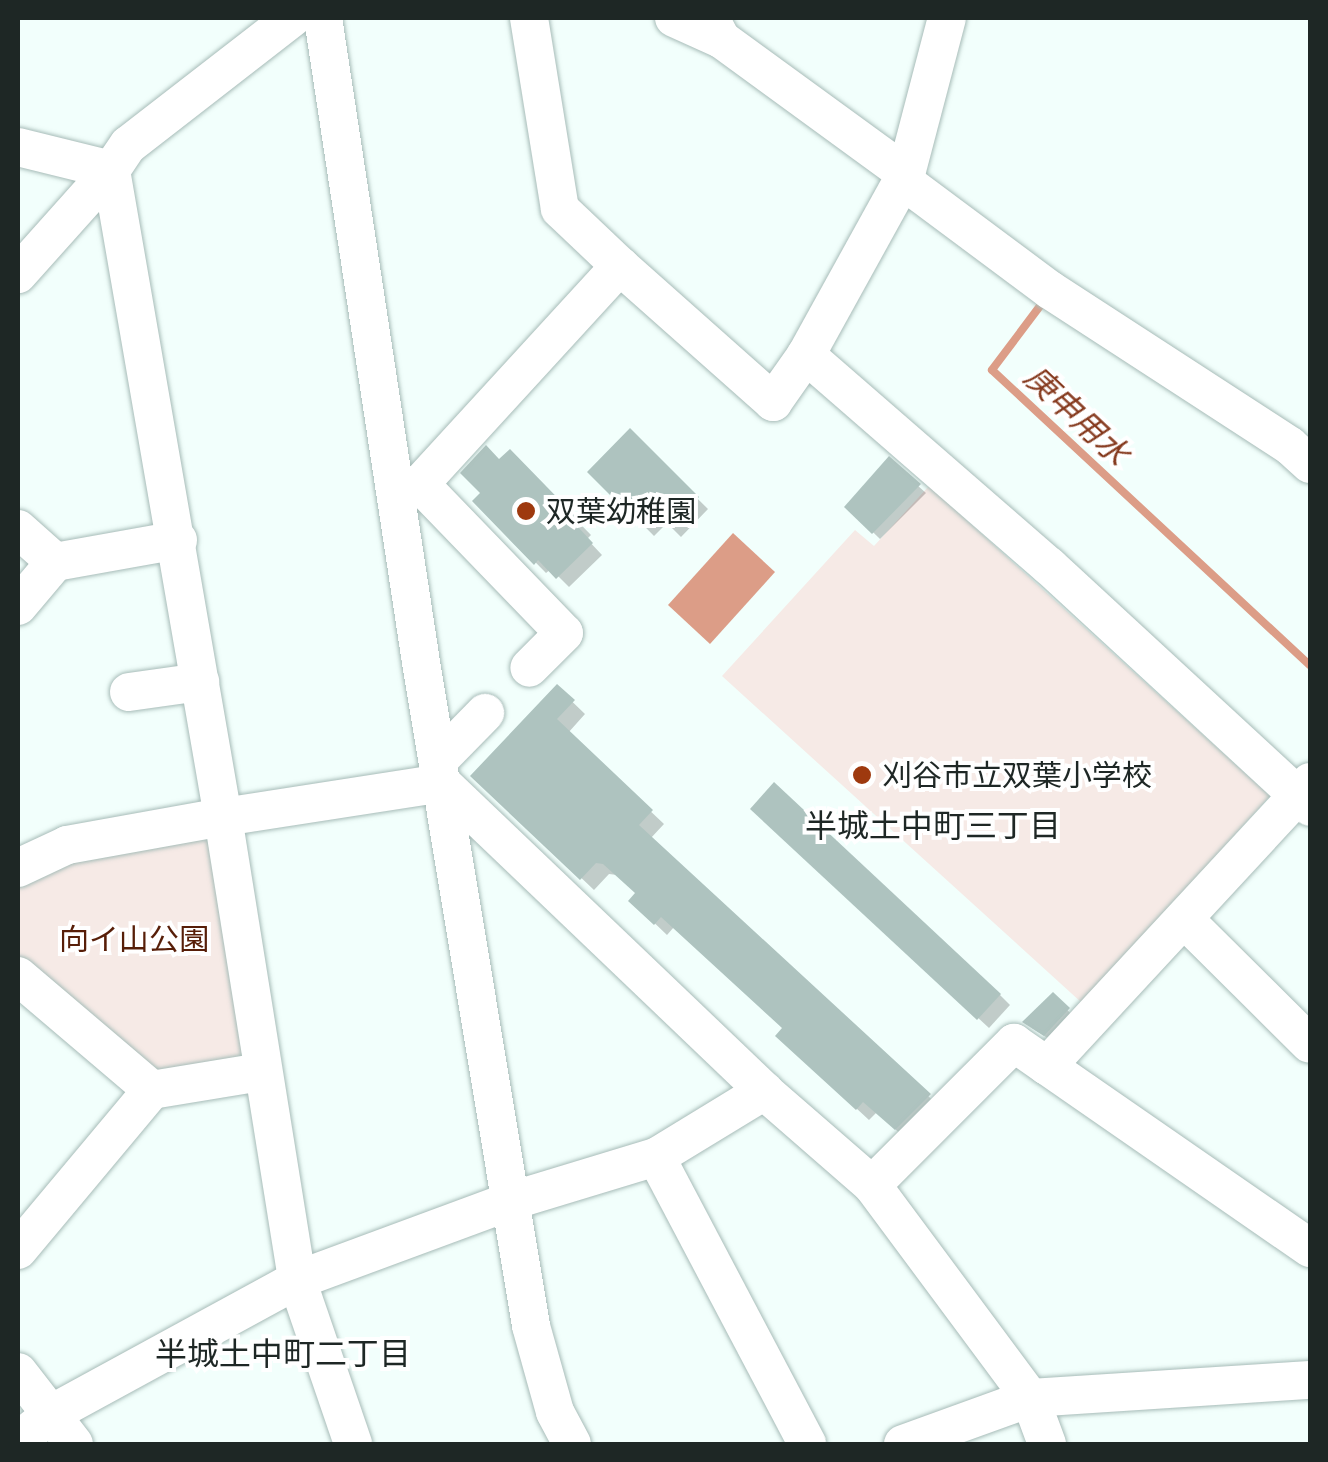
<!DOCTYPE html>
<meta charset="utf-8">
<style>
body{margin:0}
#map{position:relative;width:1328px;height:1462px;overflow:hidden;background:#f2fffc;font-family:"IBM Plex Sans","Noto Sans JP",sans-serif}
div>[style]{position:absolute}
[style*='--x']{left:calc(var(--x)*1px);top:calc(var(--y)*1px);width:calc(var(--w)*1px);rotate:calc(var(--a)*1deg)}
.green>*{inset:0;background:#f6eae6}
.water>*{inset:0;background:#dc9d87}
.shadow>*{inset:0;background:#0003}
.stream>*{height:8px;margin:-4px;padding:0 4px;transform-origin:4px;border-radius:4px;background:#dc9d87}
.building>*{inset:0;background:#aec3bf}
.roads{filter:drop-shadow(0 0 2px #a7bcb8) drop-shadow(0 0 2px #a7bcb8)}
.minor>*{height:38px;margin:-19px;padding:0 19px;transform-origin:19px;border-radius:19px;background:#fff}
.dots>*{width:28px;height:28px;translate:-50% -50%;box-sizing:border-box;border:5px solid #fff;border-radius:50%}
span{translate:-50% -50%;white-space:nowrap;text-align:center;line-height:1.15;-webkit-text-stroke:8px #fff;paint-order:stroke}
.poi-label{font-size:30px;color:#1e2725}
.left{translate:0 -50%;text-align:left}
.park-label{font-size:30px;color:#571e08}
.water-label{font-size:32px;color:#85391d;font-style:italic}
.neighbourhood-label{font-size:32px;color:#1e2725}
.frame{position:absolute;inset:0;border:20px solid #1e2725;pointer-events:none}
</style>
<div id="map">
<div class="green">
<div style="clip-path:polygon(929px 486px,1270px 796px,1082px 1003px,722px 676px,855px 530px,874px 546px)"></div>
<div style="clip-path:polygon(209px 835px,245px 1061px,157px 1075px,18px 960px,18px 879px,73px 857px)"></div>
</div>
<div class="water">
<div style="clip-path:polygon(733px 533px,775px 572px,710px 644px,668px 605px)"></div>
</div>
<div class="shadow">
<div style="clip-path:polygon(630px 432px,708px 509px,681px 537px,667px 523px,654px 536px,591px 472px)"></div>
<div style="clip-path:polygon(510px 452px,591px 535px,587px 539px,602px 555px,569px 587px,551px 569px,546px 573px,475px 501px)"></div>
<div style="clip-path:polygon(889px 460px,926px 493px,880px 539px,847px 507px)"></div>
<div style="clip-path:polygon(557px 687px,585px 714px,568px 733px,664px 824px,650px 839px,941px 1108px,908px 1141px,877px 1112px,869px 1120px,791px 1048px,785px 1029px,674px 927px,667px 935px,644px 913px,638px 894px,617px 875px,609px 874px,594px 890px,474px 776px)"></div>
<div style="clip-path:polygon(763px 819px,1000px 995px,1010px 1005px,989px 1028px)"></div>
<div style="clip-path:polygon(1053px 995px,1074px 1017px,1052px 1041px,1032px 1028px)"></div>
</div>
<div class="stream">
<div style="--x:1039;--y:300;--w:4;--a:27"></div>
<div style="--x:1043;--y:302;--w:85;--a:126.9"></div>
<div style="--x:992;--y:370;--w:434;--a:42.9"></div>
</div>
<div class="building">
<div style="clip-path:polygon(630px 428px,699px 497px,669px 528px,655px 514px,642px 527px,587px 472px)"></div>
<div style="clip-path:polygon(486px 445px,499px 459px,510px 449px,582px 523px,578px 527px,593px 543px,556px 579px,538px 560px,534px 565px,472px 501px,480px 493px,460px 473px)"></div>
<div style="clip-path:polygon(889px 456px,921px 484px,872px 534px,844px 507px)"></div>
<div style="clip-path:polygon(557px 684px,575px 700px,557px 719px,653px 810px,639px 825px,931px 1094px,895px 1130px,863px 1102px,856px 1110px,775px 1036px,782px 1028px,661px 917px,654px 925px,628px 901px,635px 893px,603px 864px,596px 863px,580px 880px,470px 776px)"></div>
<div style="clip-path:polygon(774px 782px,1001px 994px,977px 1020px,750px 809px)"></div>
<div style="clip-path:polygon(1053px 992px,1070px 1008px,1044px 1036px,1022px 1022px)"></div>
</div>
<div class="roads">
<div class="minor">
<div style="--x:292;--y:18;--w:207;--a:142.2"></div>
<div style="--x:128;--y:145;--w:30;--a:124"></div>
<div style="--x:111;--y:170;--w:657;--a:80.18"></div>
<div style="--x:223;--y:817;--w:222;--a:-8.8"></div>
<div style="--x:442;--y:783;--w:446;--a:43.7"></div>
<div style="--x:764;--y:1091;--w:143;--a:41"></div>
<div style="--x:872;--y:1185;--w:201;--a:-45"></div>
<div style="--x:1014;--y:1043;--w:40;--a:34.9"></div>
<div style="--x:1047;--y:1066;--w:387;--a:-47.2"></div>
<div style="--x:323;--y:18;--w:651;--a:81.35"></div>
<div style="--x:421;--y:662;--w:673;--a:80.59"></div>
<div style="--x:531;--y:1326;--w:89;--a:74.4"></div>
<div style="--x:555;--y:1412;--w:36;--a:62"></div>
<div style="--x:529;--y:18;--w:193;--a:80.8"></div>
<div style="--x:560;--y:209;--w:83;--a:43.5"></div>
<div style="--x:674;--y:18;--w:51;--a:24.1"></div>
<div style="--x:710;--y:18;--w:24;--a:62"></div>
<div style="--x:721;--y:39;--w:229;--a:36.1"></div>
<div style="--x:18;--y:147;--w:96;--a:13.9"></div>
<div style="--x:111;--y:170;--w:140;--a:131.8"></div>
<div style="--x:901;--y:179;--w:186;--a:36.7"></div>
<div style="--x:1050;--y:290;--w:286;--a:33"></div>
<div style="--x:1290;--y:446;--w:27;--a:42"></div>
<div style="--x:806;--y:355;--w:322;--a:41"></div>
<div style="--x:1049;--y:566;--w:355;--a:42.7"></div>
<div style="--x:420;--y:484;--w:207;--a:46"></div>
<div style="--x:564;--y:633;--w:49;--a:135"></div>
<div style="--x:397;--y:487;--w:23;--a:-7"></div>
<div style="--x:420;--y:484;--w:296;--a:-47.5"></div>
<div style="--x:620;--y:266;--w:205;--a:41.6"></div>
<div style="--x:773;--y:402;--w:57;--a:-54.9"></div>
<div style="--x:806;--y:355;--w:207;--a:-61.1"></div>
<div style="--x:906;--y:174;--w:161;--a:-75.3"></div>
<div style="--x:18;--y:529;--w:50;--a:41.7"></div>
<div style="--x:18;--y:606;--w:57;--a:-49.9"></div>
<div style="--x:55;--y:562;--w:125;--a:-10.1"></div>
<div style="--x:129;--y:692;--w:72;--a:-8"></div>
<div style="--x:439;--y:760;--w:66;--a:-45.6"></div>
<div style="--x:18;--y:868;--w:54;--a:-25.1"></div>
<div style="--x:67;--y:845;--w:158;--a:-10.2"></div>
<div style="--x:223;--y:817;--w:469;--a:80.9"></div>
<div style="--x:297;--y:1280;--w:173;--a:71.1"></div>
<div style="--x:1184;--y:919;--w:177;--a:44.8"></div>
<div style="--x:18;--y:976;--w:176;--a:40.4"></div>
<div style="--x:1047;--y:1066;--w:320;--a:34.7"></div>
<div style="--x:656;--y:1157;--w:324;--a:62.2"></div>
<div style="--x:872;--y:1185;--w:265;--a:53.4"></div>
<div style="--x:1030;--y:1398;--w:49;--a:69.7"></div>
<div style="--x:18;--y:1250;--w:209;--a:-50.1"></div>
<div style="--x:152;--y:1090;--w:110;--a:-9.4"></div>
<div style="--x:18;--y:1372;--w:91;--a:52.1"></div>
<div style="--x:18;--y:1441;--w:43;--a:-39.3"></div>
<div style="--x:51;--y:1414;--w:280;--a:-28.6"></div>
<div style="--x:297;--y:1280;--w:228;--a:-20.3"></div>
<div style="--x:511;--y:1201;--w:152;--a:-16.9"></div>
<div style="--x:656;--y:1157;--w:127;--a:-31.4"></div>
<div style="--x:903;--y:1444;--w:135;--a:-19.9"></div>
<div style="--x:1030;--y:1398;--w:281;--a:-3.7"></div>
</div>
</div>
<div class="dots">
<div style="left:526px;top:511px;background:#9e390e"></div>
<div style="left:862px;top:775px;background:#9e390e"></div>
</div>
<div class="poi-label">
<span class="left" style="left:546px;top:511px">双葉幼稚園</span>
<span class="left" style="left:882px;top:775px">刈谷市立双葉小学校</span>
</div>
<div class="park-label">
<span style="left:134px;top:939px">向イ山公園</span>
</div>
<div class="water-label">
<span style="left:1077px;top:415px;rotate:43deg">庚申用水</span>
</div>
<div class="neighbourhood-label">
<span style="left:933px;top:825px">半城土中町三丁目</span>
<span style="left:283px;top:1353px">半城土中町二丁目</span>
</div>
<div class="frame"></div>
</div>
